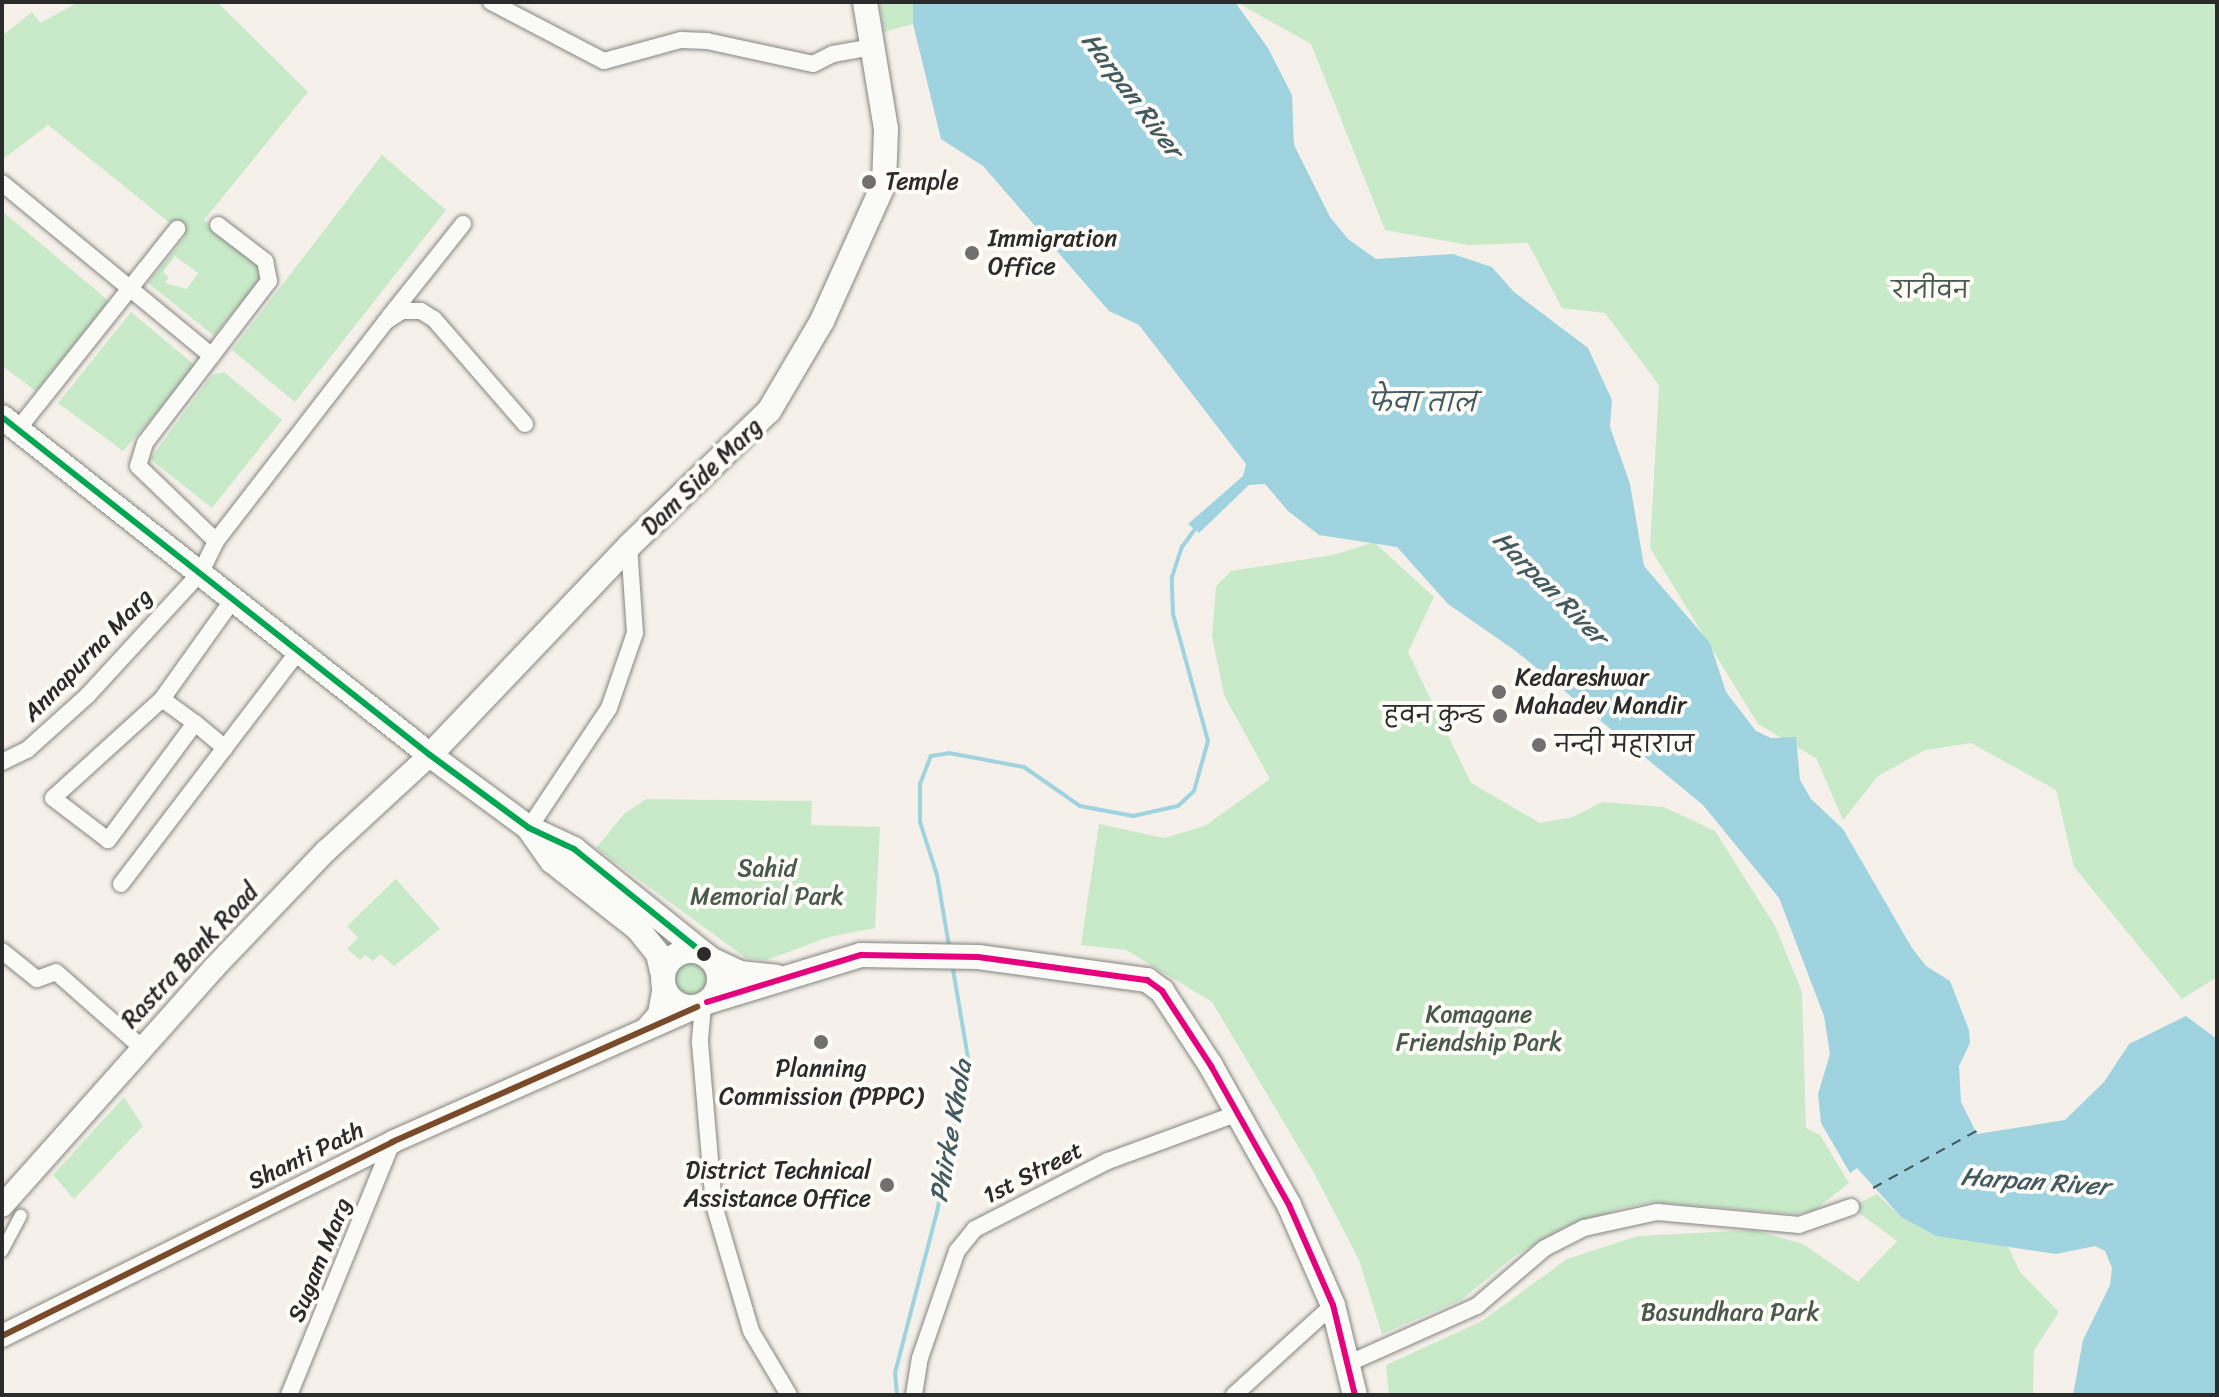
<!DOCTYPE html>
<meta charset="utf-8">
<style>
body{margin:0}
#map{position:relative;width:2219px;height:1397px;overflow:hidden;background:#f5f1ea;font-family:Sriracha,"Playpen Sans Deva",sans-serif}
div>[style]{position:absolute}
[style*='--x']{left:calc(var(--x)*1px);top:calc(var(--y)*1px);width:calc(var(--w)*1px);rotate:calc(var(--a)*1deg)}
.green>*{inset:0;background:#c8eac9}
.round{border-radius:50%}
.water>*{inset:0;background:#a0d3e0}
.stream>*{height:4px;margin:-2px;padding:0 2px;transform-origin:2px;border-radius:2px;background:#a0d3e0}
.ferry>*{height:2px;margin-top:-1px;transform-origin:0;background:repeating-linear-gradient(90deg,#435a60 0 10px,transparent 0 18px)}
.roads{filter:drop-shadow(0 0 2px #868481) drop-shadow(0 0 2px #868481)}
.pedestrian>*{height:12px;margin:-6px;padding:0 6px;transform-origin:6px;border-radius:6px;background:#fafaf7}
.minor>*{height:16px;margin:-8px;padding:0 8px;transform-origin:8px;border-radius:8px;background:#fafaf7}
.secondary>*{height:22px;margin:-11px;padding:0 11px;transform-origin:11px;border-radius:11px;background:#fafaf7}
.primary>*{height:24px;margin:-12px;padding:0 12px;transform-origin:12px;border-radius:12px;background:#fafaf7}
.primary>.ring{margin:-12px;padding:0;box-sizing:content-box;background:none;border:24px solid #fafaf7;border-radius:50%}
.bus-1>*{height:6px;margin:-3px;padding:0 3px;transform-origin:3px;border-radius:3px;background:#00a651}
.bus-2>*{height:6px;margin:-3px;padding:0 3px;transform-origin:3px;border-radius:3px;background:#e5007d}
.bus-3>*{height:6px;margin:-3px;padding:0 3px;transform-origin:3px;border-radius:3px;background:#7a4b2a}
.dots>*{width:22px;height:22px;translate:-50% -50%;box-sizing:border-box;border:4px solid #fdfcf7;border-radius:50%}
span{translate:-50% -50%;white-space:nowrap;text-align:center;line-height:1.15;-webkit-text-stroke:8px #fdfcf7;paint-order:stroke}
.poi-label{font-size:24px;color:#2b2b2b}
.left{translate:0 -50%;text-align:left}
.right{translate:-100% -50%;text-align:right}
.park-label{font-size:24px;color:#49594c}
.street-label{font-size:24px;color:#2b2b2b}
.water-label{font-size:26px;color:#435a60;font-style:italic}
.frame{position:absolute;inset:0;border:4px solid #2b2b2b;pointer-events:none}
</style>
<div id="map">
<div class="green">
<div style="clip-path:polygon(evenodd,79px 2px,217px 2px,308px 92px,204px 220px,264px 267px,265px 274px,214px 336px,148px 283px,186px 236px,48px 125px,2px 160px,2px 36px,32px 12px,40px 23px,79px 2px,175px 256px,198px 273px,187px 289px,165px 283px,169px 277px,163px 272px,175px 256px)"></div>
<div style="clip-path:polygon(880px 2px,913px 2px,913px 24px,884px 32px)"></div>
<div style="clip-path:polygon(1236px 2px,2217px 2px,2217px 977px,2182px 999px,2074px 867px,2056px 790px,1971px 743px,1925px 750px,1878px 776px,1843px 820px,1816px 758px,1758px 724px,1650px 548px,1659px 385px,1605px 313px,1562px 308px,1528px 243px,1468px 245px,1385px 230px,1311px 44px)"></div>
<div style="clip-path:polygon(382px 155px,446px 210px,295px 402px,232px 350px)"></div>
<div style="clip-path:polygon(2px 211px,110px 302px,36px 391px,2px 366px)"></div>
<div style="clip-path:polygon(131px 312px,197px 367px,123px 451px,58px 403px)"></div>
<div style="clip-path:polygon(224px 372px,282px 420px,212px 508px,150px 459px,212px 375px)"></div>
<div style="clip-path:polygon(1374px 542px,1434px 597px,1408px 652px,1471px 783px,1540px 823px,1573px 817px,1602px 802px,1664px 807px,1715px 831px,1775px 926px,1802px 992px,1806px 1128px,1820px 1135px,1849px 1183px,1815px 1210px,1796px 1214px,1652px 1202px,1622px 1208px,1567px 1226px,1516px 1255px,1461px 1300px,1382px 1334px,1359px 1260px,1314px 1173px,1212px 1002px,1126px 950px,1081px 945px,1099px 824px,1164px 838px,1205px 826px,1270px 779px,1224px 695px,1212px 636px,1216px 586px,1231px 571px,1333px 555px)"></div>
<div style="clip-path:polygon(646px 799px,812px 801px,811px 825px,880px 827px,875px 928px,829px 937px,764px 961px,746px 958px,596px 848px,625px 813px)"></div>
<div style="clip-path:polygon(396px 879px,440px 929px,394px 966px,380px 954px,373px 961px,365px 955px,360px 960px,347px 949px,358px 938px,347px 926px)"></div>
<div class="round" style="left:675px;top:962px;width:34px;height:34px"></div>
<div style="clip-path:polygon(124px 1097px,143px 1126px,74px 1199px,53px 1175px)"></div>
<div style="clip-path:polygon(1877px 1194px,1901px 1217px,1936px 1236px,2007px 1244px,2020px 1272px,2059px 1312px,2034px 1350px,2033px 1395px,1389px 1395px,1386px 1365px,1482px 1321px,1567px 1259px,1638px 1236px,1754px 1230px,1803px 1244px,1858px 1282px,1897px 1241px,1851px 1207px)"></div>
</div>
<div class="water">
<div style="clip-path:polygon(913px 2px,1235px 2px,1268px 48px,1292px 95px,1294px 145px,1330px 217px,1348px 239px,1376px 259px,1453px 254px,1492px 267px,1514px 292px,1588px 348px,1612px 400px,1610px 427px,1630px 484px,1644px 566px,1710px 643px,1726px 692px,1756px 731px,1771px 738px,1796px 737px,1800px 780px,1811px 799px,1843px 829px,1912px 948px,1926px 966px,1950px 981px,1969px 1030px,1970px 1043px,1959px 1066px,1961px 1102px,1977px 1134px,2065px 1120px,2104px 1082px,2129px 1044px,2186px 1016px,2217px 1039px,2217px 1395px,2073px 1395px,2083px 1340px,2110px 1285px,2112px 1268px,2105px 1251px,2095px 1246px,2056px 1254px,1936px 1236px,1901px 1217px,1857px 1168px,1850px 1173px,1821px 1123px,1818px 1094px,1830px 1054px,1824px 1016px,1779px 898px,1703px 805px,1517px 652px,1448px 604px,1397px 547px,1319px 535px,1288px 511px,1265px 484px,1249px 485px,1199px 533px,1188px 524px,1243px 476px,1246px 464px,1139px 325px,1109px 311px,983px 166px,941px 139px,913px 24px)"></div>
</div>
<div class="stream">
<div style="--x:949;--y:946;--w:72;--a:-99.6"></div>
<div style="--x:937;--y:875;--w:56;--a:-107.8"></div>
<div style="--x:920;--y:822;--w:38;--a:-90"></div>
<div style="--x:920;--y:784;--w:30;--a:-69"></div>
<div style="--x:931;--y:756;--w:18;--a:-9"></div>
<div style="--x:949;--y:753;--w:76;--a:10.6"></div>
<div style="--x:1024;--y:767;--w:68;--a:34.9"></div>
<div style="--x:1080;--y:806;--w:54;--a:10.7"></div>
<div style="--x:1133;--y:816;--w:46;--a:-12.5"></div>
<div style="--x:1178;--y:806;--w:22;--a:-43"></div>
<div style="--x:1194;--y:791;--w:52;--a:-74.4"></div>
<div style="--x:1208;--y:741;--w:132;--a:-105.4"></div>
<div style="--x:1173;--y:614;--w:37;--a:-92"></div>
<div style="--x:1172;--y:577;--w:32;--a:-72"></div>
<div style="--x:1182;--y:547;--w:22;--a:-54"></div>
<div style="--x:897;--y:1395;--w:22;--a:-95"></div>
<div style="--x:895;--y:1373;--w:166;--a:-75.4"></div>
<div style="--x:937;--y:1212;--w:157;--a:-78.6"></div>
<div style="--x:968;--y:1058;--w:96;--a:-99.6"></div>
</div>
<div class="ferry">
<div style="--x:1873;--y:1188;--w:120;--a:-28.9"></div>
</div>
<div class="roads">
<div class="pedestrian">
<div style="--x:2;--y:1251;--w:40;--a:-62"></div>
</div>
<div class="minor">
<div style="--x:491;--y:2;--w:127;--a:27.6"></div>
<div style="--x:604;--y:61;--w:80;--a:-15.3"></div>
<div style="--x:681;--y:40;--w:26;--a:2"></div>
<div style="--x:707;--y:41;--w:108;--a:12.2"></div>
<div style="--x:813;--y:64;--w:22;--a:-27"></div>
<div style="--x:833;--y:54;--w:41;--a:-9.9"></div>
<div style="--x:2;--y:183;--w:272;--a:39.5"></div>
<div style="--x:389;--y:317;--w:119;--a:-51.5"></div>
<div style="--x:18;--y:429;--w:256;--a:-51.5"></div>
<div style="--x:216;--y:541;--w:108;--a:-136.1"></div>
<div style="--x:138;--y:466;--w:24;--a:-73"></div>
<div style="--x:145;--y:443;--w:204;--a:-52.6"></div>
<div style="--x:269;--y:281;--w:20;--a:-101"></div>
<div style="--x:265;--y:261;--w:59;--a:-142.5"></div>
<div style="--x:162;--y:699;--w:41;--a:36"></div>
<div style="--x:225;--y:748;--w:39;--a:-140"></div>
<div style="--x:195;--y:723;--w:146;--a:126.6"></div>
<div style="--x:108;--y:840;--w:69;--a:-142.6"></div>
<div style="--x:53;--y:798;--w:147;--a:-42.2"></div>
<div style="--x:162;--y:699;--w:124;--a:-54.5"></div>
<div style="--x:2;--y:762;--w:28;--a:-26"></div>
<div style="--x:27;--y:750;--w:81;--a:-42"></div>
<div style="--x:87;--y:696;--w:168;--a:-47.4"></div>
<div style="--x:201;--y:572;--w:34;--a:-64"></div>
<div style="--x:216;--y:541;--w:277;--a:-52.3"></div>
<div style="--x:385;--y:322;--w:20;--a:-33"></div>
<div style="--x:402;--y:311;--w:19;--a:0"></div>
<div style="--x:421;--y:311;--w:15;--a:32"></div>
<div style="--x:434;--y:319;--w:139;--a:49.1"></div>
<div style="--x:529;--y:828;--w:144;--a:-56.3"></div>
<div style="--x:609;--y:708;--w:79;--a:-70.9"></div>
<div style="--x:635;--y:633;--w:87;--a:-93.9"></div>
<div style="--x:121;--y:884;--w:294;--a:-52.7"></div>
<div style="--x:2;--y:951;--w:45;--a:38.7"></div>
<div style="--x:37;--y:979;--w:20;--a:-20"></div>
<div style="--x:56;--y:972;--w:112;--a:41.4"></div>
<div style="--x:703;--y:1005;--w:38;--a:95"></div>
<div style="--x:700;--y:1043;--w:163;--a:85.1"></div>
<div style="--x:714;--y:1205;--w:131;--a:73.6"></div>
<div style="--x:751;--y:1331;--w:74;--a:59.3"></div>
<div style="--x:1345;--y:1365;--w:145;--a:-24.1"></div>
<div style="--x:1477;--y:1306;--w:89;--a:-40.5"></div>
<div style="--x:1545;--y:1248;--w:44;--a:-27.1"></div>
<div style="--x:1584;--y:1228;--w:75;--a:-12.4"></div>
<div style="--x:1657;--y:1212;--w:143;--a:5.2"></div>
<div style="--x:1799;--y:1225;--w:55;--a:-19.1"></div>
<div style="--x:289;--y:1395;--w:273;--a:-67.8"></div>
<div style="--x:914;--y:1395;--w:37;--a:-81"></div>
<div style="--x:920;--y:1358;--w:113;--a:-70.9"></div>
<div style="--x:957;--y:1251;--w:28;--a:-51"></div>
<div style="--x:975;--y:1229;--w:149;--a:-27.1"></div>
<div style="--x:1108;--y:1161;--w:136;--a:-20.2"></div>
<div style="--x:1234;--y:1395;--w:134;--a:-42.3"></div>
</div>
<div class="secondary">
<div style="--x:646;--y:1029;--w:20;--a:-49"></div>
<div style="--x:659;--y:1014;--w:27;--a:-80"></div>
<div style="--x:2;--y:1206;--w:319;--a:-48.3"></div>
<div style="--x:214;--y:968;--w:162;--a:-46.3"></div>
<div style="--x:326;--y:851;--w:142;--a:-42.7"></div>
<div style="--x:2;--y:1336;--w:436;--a:-26.4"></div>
<div style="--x:392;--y:1142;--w:334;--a:-23.9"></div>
</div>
<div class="primary">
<div style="--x:2;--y:417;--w:545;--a:38.3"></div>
<div style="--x:430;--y:755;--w:123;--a:36.4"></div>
<div style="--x:529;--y:828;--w:50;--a:25"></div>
<div style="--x:574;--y:849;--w:167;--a:38.9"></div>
<div style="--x:430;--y:755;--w:289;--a:-46.4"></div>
<div style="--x:629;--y:546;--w:194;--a:-44"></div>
<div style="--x:769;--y:411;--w:104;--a:-59.5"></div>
<div style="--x:822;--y:321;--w:150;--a:-65.7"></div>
<div style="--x:884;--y:184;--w:55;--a:-87.9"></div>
<div style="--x:886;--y:129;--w:129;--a:-99.4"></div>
<div style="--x:530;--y:830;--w:38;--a:55"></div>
<div style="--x:552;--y:861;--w:110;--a:38.3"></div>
<div style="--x:638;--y:929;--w:32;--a:51"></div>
<div style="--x:658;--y:954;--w:23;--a:77"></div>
<div class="ring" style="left:663px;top:951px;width:32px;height:32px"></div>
<div style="--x:710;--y:959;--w:33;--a:25"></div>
<div style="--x:740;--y:973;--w:36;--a:6"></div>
<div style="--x:707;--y:1002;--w:161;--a:-17"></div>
<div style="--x:861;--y:955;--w:117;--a:1"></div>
<div style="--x:978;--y:957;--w:171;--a:7.8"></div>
<div style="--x:1147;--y:980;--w:19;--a:36"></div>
<div style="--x:1162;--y:991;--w:90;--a:56.8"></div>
<div style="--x:1211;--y:1066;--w:159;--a:60.7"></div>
<div style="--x:1289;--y:1205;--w:109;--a:66.3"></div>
<div style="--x:1333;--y:1305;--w:93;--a:76.3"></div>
</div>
</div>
<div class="bus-1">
<div style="--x:2;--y:417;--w:545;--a:38.3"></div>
<div style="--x:430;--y:755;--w:123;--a:36.4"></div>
<div style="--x:529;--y:828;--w:50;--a:25"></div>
<div style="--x:574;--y:849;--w:167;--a:38.9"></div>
</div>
<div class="bus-2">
<div style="--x:707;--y:1002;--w:161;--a:-17"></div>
<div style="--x:861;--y:955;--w:117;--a:1"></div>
<div style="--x:978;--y:957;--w:171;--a:7.8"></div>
<div style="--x:1147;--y:980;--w:19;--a:36"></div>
<div style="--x:1162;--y:991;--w:90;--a:56.8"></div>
<div style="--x:1211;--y:1066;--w:159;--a:60.7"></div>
<div style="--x:1289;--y:1205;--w:109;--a:66.3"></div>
<div style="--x:1333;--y:1305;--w:93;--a:76.3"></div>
</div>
<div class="bus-3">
<div style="--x:2;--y:1336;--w:436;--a:-26.4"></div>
<div style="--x:392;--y:1142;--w:334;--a:-23.9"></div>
</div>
<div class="dots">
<div style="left:869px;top:182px;background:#72706e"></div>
<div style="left:972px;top:253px;background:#72706e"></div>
<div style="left:1499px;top:692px;background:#72706e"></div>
<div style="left:1500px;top:716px;background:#72706e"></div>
<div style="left:1539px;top:745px;background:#72706e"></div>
<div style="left:704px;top:954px;background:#2b2b2b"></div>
<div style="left:821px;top:1042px;background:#72706e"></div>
<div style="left:887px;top:1185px;background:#72706e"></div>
</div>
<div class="poi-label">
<span class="left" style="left:885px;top:182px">Temple</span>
<span class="left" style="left:988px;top:253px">Immigration<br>Office</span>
<span class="left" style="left:1515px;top:692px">Kedareshwar<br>Mahadev Mandir</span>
<span class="right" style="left:1484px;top:716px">हवन कुन्ड</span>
<span class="left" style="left:1555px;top:745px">नन्दी महाराज</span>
<span style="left:821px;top:1083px">Planning<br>Commission (PPPC)</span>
<span class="right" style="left:871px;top:1185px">District Technical<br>Assistance Office</span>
</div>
<div class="park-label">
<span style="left:1930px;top:291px">रानीवन</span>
<span style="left:767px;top:883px">Sahid<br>Memorial Park</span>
<span style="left:1479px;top:1029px">Komagane<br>Friendship Park</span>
<span style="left:1730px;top:1313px">Basundhara Park</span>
</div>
<div class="street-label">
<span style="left:702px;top:477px;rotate:-44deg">Dam Side Marg</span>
<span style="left:88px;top:655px;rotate:-46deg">Annapurna Marg</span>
<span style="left:190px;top:956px;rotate:-47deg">Rastra Bank Road</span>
<span style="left:306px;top:1156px;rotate:-26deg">Shanti Path</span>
<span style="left:1033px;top:1173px;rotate:-27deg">1st Street</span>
<span style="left:320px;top:1260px;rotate:-68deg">Sugam Marg</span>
</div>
<div class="water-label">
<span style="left:1132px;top:95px;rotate:53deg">Harpan River</span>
<span style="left:1422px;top:403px">फेवा ताल</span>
<span style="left:1550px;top:588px;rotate:45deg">Harpan River</span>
<span style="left:951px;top:1131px;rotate:-80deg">Phirke Khola</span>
<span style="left:2035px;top:1182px;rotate:4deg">Harpan River</span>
</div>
<div class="frame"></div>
</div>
